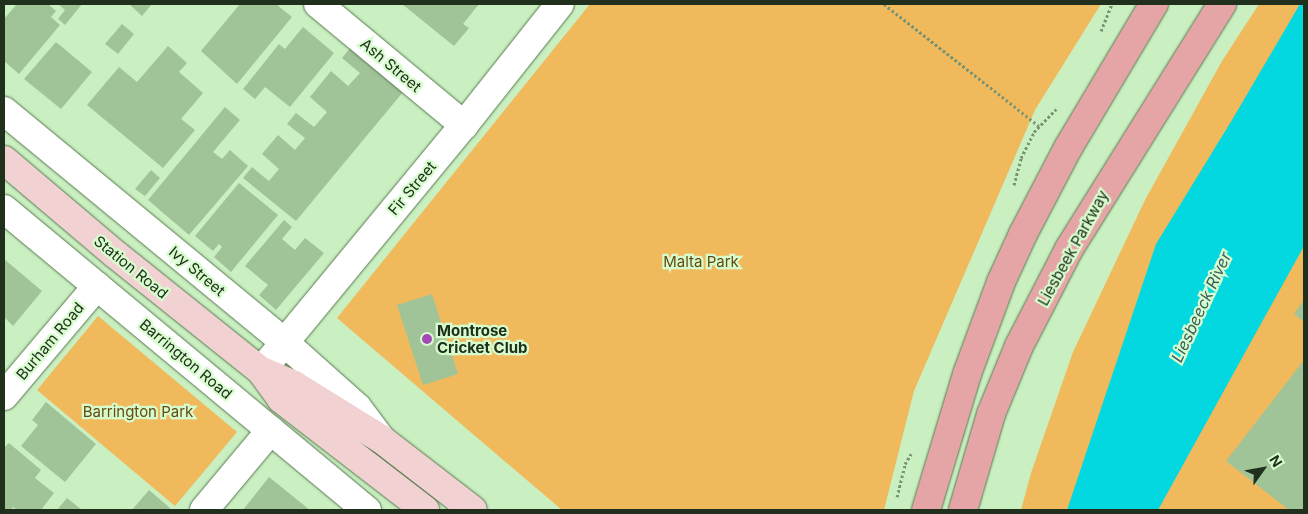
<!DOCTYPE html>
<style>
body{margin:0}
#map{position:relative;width:1308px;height:514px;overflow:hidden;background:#caefc1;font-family:Inter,sans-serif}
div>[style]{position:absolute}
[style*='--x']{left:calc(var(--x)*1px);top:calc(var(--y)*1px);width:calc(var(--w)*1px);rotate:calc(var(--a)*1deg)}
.green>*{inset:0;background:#f0ba5c}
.water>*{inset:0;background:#03d7df}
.building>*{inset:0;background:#a0c497}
.path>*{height:3px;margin-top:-1.5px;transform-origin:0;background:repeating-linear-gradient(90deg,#7a9473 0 2.5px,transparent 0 5px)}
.roads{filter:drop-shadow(0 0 1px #57784f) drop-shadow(0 0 1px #57784f)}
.street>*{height:28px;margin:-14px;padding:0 14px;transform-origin:14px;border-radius:14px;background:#fff}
.secondary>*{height:28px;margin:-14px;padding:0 14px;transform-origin:14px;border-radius:14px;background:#f2d1d3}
.primary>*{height:28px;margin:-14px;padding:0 14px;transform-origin:14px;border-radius:14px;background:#e5a4a6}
.dots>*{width:14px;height:14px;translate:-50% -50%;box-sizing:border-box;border:2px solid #d7fdce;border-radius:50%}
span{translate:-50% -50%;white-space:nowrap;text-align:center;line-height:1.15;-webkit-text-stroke:4.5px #d7fdce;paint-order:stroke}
.street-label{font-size:15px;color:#212f1d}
.park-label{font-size:15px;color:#664911}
.poi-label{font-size:15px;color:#212f1d;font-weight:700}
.left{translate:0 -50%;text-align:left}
.water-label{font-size:16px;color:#3b5d5f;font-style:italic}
.frame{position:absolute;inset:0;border:5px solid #212f1d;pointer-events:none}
.north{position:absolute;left:1238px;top:444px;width:50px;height:50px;-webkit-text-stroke:4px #d7fdce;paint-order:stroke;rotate:58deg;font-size:14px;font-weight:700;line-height:20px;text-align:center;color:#212f1d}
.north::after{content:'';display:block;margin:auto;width:18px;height:22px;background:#212f1d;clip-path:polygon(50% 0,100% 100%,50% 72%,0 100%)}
</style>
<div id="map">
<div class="green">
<div style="clip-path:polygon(590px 4px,1101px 4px,1035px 110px,914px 391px,884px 510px,562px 510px,337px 318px)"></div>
<div style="clip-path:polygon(1259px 4px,1304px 4px,1304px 510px,1021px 510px,1031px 473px,1073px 352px,1145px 200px,1222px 61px)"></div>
<div style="clip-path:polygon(98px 316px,237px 432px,175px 506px,37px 390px)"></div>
</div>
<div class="water">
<div style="clip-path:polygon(1300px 4px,1304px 4px,1304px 246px,1158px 510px,1067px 510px,1156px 244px,1232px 120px)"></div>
</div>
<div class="building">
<div style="clip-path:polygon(17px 4px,48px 4px,56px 11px,51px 17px,60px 25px,19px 74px,4px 61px,4px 19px)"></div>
<div style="clip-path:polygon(58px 4px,82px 4px,65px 25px,58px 19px,65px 10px)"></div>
<div style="clip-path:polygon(129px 4px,152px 4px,142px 16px)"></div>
<div style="clip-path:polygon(240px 4px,276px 4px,292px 17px,237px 84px,201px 51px)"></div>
<div style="clip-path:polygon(402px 4px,479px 4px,463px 24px,469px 28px,454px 46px)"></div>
<div style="clip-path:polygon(122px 24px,134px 34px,118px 54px,105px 44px)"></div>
<div style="clip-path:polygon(303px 27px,334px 53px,290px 107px,265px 87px,255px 99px,243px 89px,279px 44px,285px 49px)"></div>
<div style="clip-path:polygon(56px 42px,92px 72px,61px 109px,24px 79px)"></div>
<div style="clip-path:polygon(168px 46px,187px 63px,179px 72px,203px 93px,181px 119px,195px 130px,163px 168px,87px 105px,119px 67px,137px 82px)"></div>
<div style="clip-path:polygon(351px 47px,403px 92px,296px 221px,243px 178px,252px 167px,269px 181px,279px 169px,262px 154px,278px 135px,295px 150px,305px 138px,287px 124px,296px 113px,314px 127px,327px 112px,310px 97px,331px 71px,348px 86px,360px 73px,342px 58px)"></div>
<div style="clip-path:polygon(225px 107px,240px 120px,213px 152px,222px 159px,230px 150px,248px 166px,189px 235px,148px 200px)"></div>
<div style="clip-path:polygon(151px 170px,160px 178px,145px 196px,135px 189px)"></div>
<div style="clip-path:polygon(239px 183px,278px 215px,231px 272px,214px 257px,222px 247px,219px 244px,213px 251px,195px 236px)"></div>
<div style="clip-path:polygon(284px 220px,292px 227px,282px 239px,295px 250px,305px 238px,324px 253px,276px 310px,259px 295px,268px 285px,245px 266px)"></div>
<div style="clip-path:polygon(4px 259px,42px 291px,13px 326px,4px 317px)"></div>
<div style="clip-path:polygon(432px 294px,458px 374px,423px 385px,397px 305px)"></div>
<div style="clip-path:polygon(1304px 300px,1304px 322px,1294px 314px)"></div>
<div style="clip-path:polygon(1304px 360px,1304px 507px,1302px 510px,1289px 510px,1226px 461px)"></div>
<div style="clip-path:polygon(46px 402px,96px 444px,65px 482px,21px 446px,38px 425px,32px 420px)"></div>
<div style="clip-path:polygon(9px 443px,41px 470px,35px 478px,54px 493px,41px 510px,17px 510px,13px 507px,11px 510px,4px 510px,4px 448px)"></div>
<div style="clip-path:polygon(269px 477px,300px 502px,310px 510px,243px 510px)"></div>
<div style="clip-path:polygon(149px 490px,170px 508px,168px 510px,132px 510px)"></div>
<div style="clip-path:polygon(67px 498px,82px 510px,57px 510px)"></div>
</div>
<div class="path">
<div style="--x:884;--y:4;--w:197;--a:38.2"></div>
<div style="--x:1101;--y:31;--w:29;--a:-68"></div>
<div style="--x:1014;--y:185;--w:28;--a:-75"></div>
<div style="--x:1021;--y:158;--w:29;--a:-63"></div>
<div style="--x:1034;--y:132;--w:32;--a:-46"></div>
<div style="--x:897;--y:497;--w:34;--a:-76"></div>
<div style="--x:905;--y:464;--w:12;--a:-59"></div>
</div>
<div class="roads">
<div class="street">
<div style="--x:318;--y:4;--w:190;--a:39.7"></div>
<div style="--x:4;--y:111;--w:363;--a:39.5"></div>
<div style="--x:284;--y:342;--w:98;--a:41.7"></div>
<div style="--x:357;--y:407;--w:39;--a:53"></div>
<div style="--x:4;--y:209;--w:472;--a:39.7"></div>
<div style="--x:261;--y:371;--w:319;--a:-50.5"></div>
<div style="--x:464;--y:125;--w:154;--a:-51.6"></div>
<div style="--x:4;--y:396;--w:144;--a:-49.8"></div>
<div style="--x:204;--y:510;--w:104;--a:-50.1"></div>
</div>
<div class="secondary">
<div style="--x:4;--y:160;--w:145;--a:40.3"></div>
<div style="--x:115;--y:254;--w:187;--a:38.7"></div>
<div style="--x:261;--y:371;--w:34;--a:54"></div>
<div style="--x:281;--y:399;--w:182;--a:37.6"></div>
<div style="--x:264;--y:372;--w:33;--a:23"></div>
<div style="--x:294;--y:385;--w:102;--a:31.8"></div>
<div style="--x:381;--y:439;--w:116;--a:37.7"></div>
</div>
<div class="primary">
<div style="--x:926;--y:510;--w:142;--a:-73.2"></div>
<div style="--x:967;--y:374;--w:98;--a:-69.7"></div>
<div style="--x:1001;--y:282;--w:53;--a:-65.4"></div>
<div style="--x:1023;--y:234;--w:97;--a:-62.4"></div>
<div style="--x:1068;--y:148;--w:168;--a:-59.2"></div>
<div style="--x:963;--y:510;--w:100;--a:-73.7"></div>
<div style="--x:991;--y:414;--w:74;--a:-67.6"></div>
<div style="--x:1019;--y:346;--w:109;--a:-62.7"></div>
<div style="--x:1069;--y:249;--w:289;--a:-58"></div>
</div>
</div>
<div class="dots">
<div style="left:427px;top:339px;background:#a24ab6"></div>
</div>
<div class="street-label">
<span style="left:391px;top:65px;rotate:40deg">Ash Street</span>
<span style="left:412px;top:188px;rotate:-50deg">Fir Street</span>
<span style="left:1073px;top:248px;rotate:-61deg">Liesbeek Parkway</span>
<span style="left:131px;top:267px;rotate:39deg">Station Road</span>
<span style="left:197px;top:271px;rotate:40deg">Ivy Street</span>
<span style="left:50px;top:341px;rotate:-50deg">Burham Road</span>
<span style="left:186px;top:359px;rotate:40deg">Barrington Road</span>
</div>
<div class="park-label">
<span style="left:701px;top:262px">Malta Park</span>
<span style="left:138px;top:412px">Barrington Park</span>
</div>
<div class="poi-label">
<span class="left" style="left:437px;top:339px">Montrose<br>Cricket Club</span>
</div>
<div class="water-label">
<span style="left:1201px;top:307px;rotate:-65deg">Liesbeeck River</span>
</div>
<div class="frame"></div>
<div class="north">N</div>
</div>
